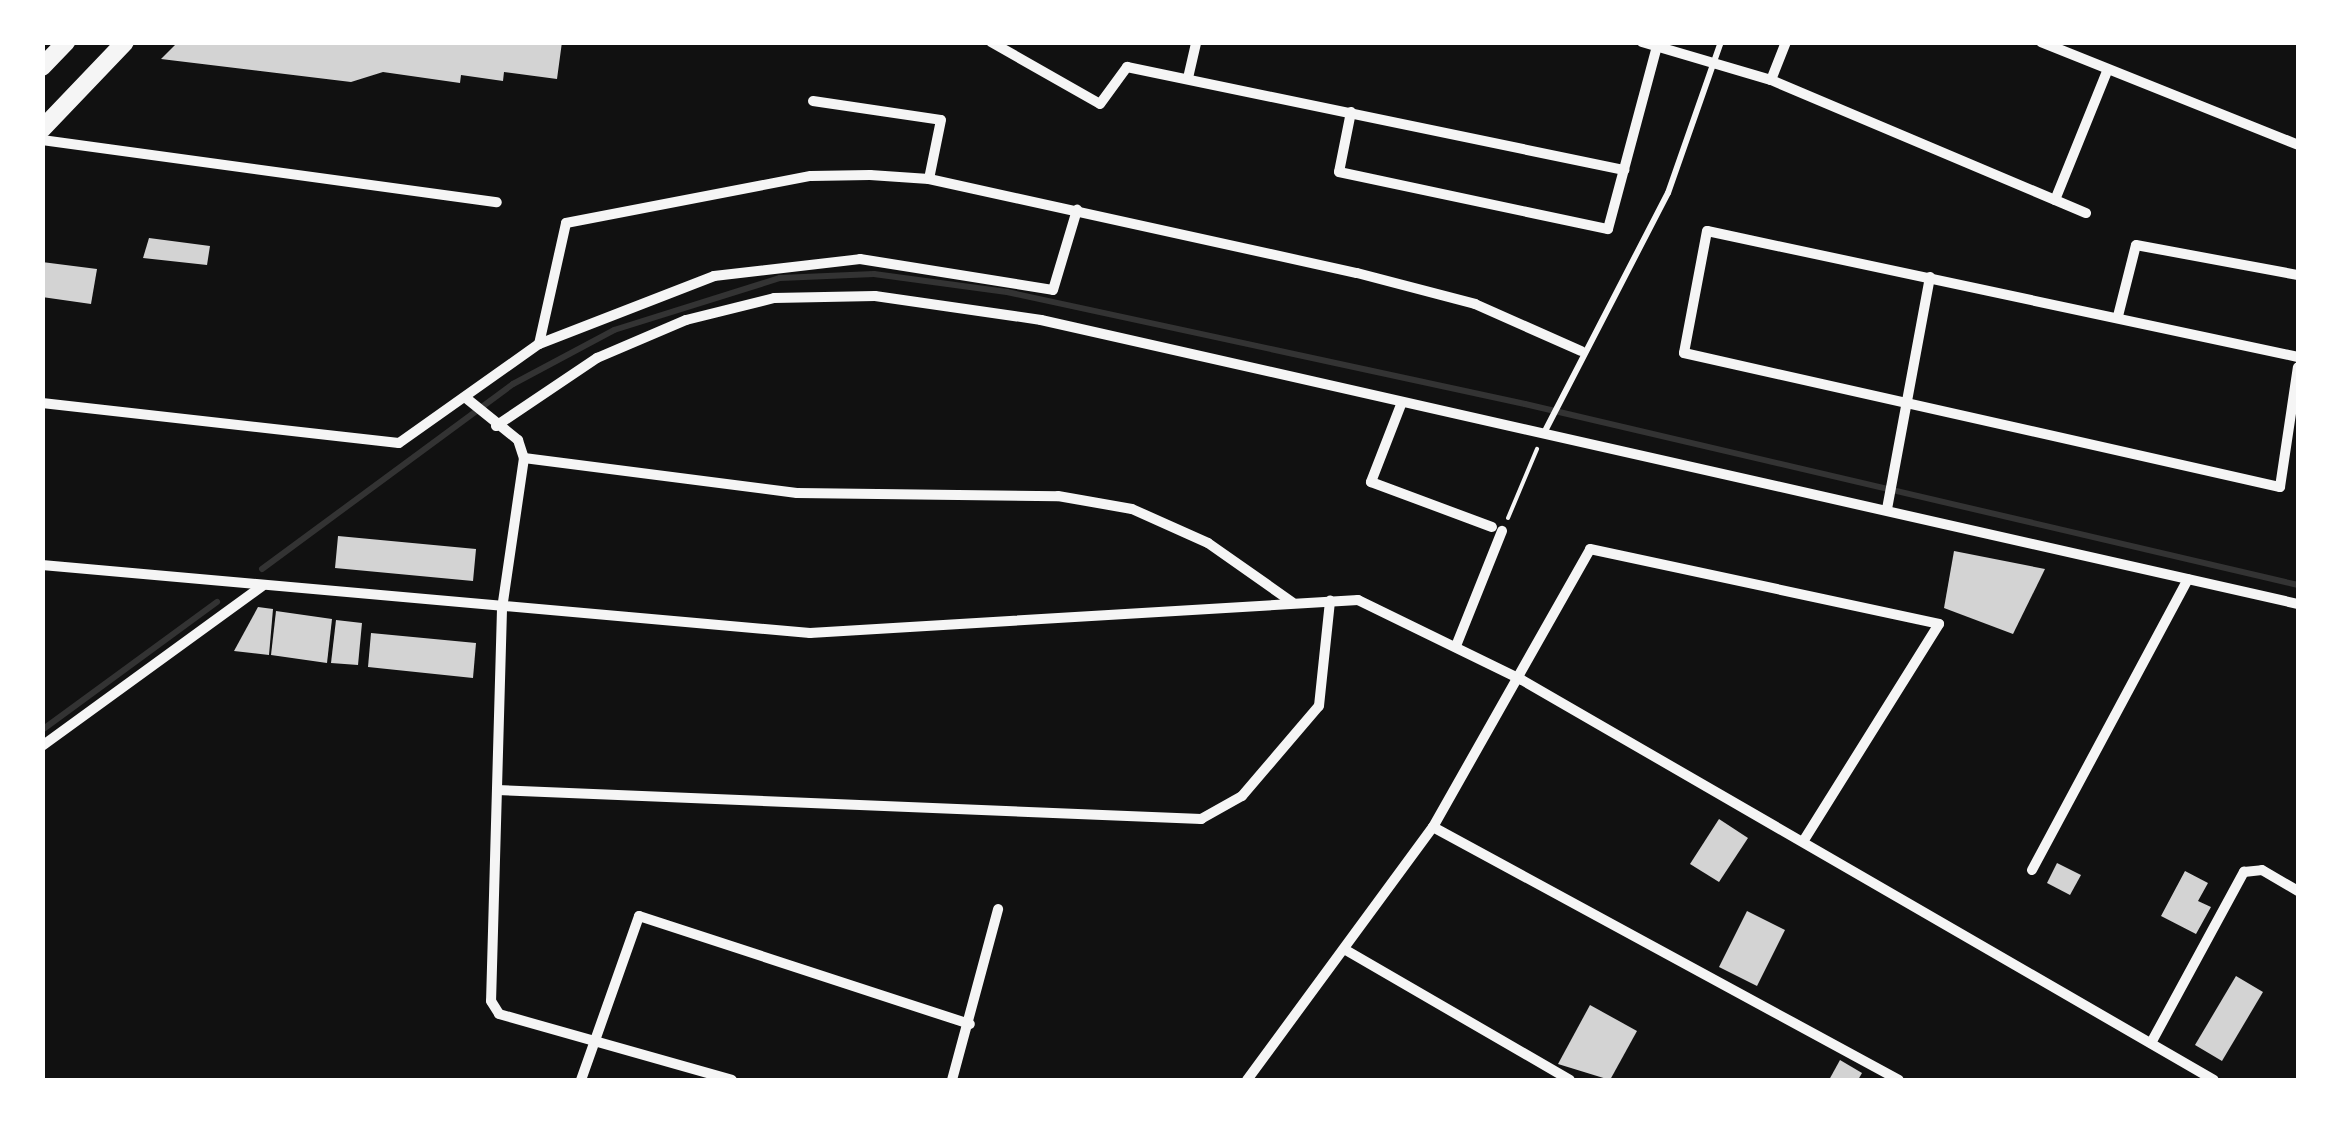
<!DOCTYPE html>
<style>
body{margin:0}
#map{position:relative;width:2341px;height:1123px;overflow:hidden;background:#111;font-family:Raleway,sans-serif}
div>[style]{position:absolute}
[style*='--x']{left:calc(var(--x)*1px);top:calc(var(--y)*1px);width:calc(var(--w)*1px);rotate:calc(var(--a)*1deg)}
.stream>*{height:6px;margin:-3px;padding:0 3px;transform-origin:3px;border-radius:3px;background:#333}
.building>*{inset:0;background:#d3d3d3}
.path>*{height:4px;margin:-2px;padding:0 2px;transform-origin:2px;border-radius:2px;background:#f5f5f5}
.service>*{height:6px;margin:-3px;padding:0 3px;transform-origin:3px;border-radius:3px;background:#f5f5f5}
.minor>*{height:10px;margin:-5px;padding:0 5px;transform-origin:5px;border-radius:5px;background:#f5f5f5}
.primary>*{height:18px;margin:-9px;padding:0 9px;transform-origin:9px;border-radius:9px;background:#f5f5f5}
span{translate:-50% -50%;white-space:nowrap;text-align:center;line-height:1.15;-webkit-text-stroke:8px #fff;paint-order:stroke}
.frame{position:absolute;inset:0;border:45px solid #fff;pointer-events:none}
</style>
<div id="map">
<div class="stream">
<div style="--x:262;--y:569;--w:312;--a:-36.4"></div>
<div style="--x:513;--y:384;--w:115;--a:-28.1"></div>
<div style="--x:614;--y:330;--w:174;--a:-17.4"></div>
<div style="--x:780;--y:278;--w:94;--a:-2.4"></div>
<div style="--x:874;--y:274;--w:134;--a:7.7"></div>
<div style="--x:1007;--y:292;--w:530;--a:12.2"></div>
<div style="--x:1525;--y:404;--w:794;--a:13.18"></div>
<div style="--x:42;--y:730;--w:217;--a:-36.2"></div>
</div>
<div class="building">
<div style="clip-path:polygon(178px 42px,562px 42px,557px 79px,504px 72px,503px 81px,461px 75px,460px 83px,383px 72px,351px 82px,161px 59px)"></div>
<div style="clip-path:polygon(149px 238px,210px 246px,207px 265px,143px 258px)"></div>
<div style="clip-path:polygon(42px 262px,97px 269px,91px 304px,42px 297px)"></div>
<div style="clip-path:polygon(338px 536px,476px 549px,473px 581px,335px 568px)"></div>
<div style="clip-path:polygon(1954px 551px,2045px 569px,2013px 634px,1944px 608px)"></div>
<div style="clip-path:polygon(258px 607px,273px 609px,269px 655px,234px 651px)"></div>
<div style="clip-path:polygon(276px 611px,332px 619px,327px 663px,271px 655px)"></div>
<div style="clip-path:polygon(336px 620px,362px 623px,358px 665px,331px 663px)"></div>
<div style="clip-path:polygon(371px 633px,476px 643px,473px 678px,368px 667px)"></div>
<div style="clip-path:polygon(1719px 819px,1748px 838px,1719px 882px,1690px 864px)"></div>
<div style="clip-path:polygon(2057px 863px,2081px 875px,2070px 895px,2047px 883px)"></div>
<div style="clip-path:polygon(2185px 871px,2208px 883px,2198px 901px,2211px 907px,2196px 934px,2161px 916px)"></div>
<div style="clip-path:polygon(1747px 911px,1785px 930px,1757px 986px,1719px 967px)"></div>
<div style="clip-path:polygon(2236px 976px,2263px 992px,2222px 1061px,2195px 1045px)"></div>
<div style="clip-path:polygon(1590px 1005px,1637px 1031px,1610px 1080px,1558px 1064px)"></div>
<div style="clip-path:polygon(1840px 1060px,1862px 1073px,1858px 1080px,1829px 1080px)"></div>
</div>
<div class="path">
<div style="--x:1508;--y:518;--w:75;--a:-67.2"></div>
</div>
<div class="service">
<div style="--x:42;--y:243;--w:19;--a:90"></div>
<div style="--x:1544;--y:433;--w:270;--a:-62.7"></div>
<div style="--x:1668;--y:193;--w:160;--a:-70.7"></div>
</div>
<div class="minor">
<div style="--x:991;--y:42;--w:125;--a:29.6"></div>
<div style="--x:1100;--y:104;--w:46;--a:-53.9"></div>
<div style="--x:1127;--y:67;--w:508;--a:11.71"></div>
<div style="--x:1642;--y:42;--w:134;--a:16.4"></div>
<div style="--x:1771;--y:80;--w:342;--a:22.9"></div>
<div style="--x:2041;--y:42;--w:277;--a:21.8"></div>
<div style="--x:1188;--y:78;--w:37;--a:-77"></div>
<div style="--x:1771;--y:80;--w:41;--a:-68.5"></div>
<div style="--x:813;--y:101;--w:129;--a:8.4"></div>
<div style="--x:941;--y:120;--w:60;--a:101.5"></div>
<div style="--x:1351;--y:112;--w:61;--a:101.3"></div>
<div style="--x:1339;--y:172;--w:275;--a:12"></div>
<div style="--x:1608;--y:229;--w:189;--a:-75"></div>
<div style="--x:42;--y:140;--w:459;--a:7.8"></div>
<div style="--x:2055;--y:200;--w:141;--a:-68"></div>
<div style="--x:2118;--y:316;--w:73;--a:-75.8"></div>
<div style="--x:2136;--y:245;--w:165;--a:10.5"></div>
<div style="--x:539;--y:344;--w:124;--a:-77.4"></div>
<div style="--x:566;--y:223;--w:249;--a:-10.9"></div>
<div style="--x:811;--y:176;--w:59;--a:-1"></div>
<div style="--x:870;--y:175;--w:59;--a:3.9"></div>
<div style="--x:929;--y:179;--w:438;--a:12.4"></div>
<div style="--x:1357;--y:273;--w:122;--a:14.7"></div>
<div style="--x:1475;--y:304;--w:116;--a:23.9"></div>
<div style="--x:2298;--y:357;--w:604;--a:-167.96"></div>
<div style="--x:1707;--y:231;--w:124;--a:100.7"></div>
<div style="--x:1684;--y:353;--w:611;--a:12.67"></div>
<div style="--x:2280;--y:487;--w:121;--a:-81.5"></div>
<div style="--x:466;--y:398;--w:67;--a:38.9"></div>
<div style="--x:518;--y:440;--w:19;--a:72"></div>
<div style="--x:524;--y:458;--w:153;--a:98.3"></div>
<div style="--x:502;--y:609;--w:392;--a:91.6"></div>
<div style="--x:491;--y:1001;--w:15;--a:58"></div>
<div style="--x:499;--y:1014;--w:242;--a:15.8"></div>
<div style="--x:1402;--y:402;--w:86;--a:111.2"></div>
<div style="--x:1371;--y:482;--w:129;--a:20.4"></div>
<div style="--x:42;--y:403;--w:359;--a:6.4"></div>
<div style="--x:399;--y:443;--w:171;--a:-35.3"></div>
<div style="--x:539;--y:344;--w:188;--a:-21.2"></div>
<div style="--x:714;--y:276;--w:147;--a:-6.6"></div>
<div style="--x:860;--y:259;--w:195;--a:9.1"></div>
<div style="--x:1053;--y:290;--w:84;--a:-73.3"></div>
<div style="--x:496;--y:426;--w:122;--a:-34"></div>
<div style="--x:597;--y:358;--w:97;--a:-23.1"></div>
<div style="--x:686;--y:320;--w:91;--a:-14"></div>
<div style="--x:774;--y:298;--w:101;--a:-1.1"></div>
<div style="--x:875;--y:296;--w:168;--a:8.2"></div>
<div style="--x:1041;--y:320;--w:1289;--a:12.73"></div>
<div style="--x:524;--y:458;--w:275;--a:7.3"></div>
<div style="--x:797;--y:493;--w:261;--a:0.7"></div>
<div style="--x:1058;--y:496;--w:75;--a:10"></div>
<div style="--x:1132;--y:509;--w:83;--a:24.1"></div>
<div style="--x:1208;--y:543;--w:103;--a:35.1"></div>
<div style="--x:1887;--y:509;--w:236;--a:-79.5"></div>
<div style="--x:42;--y:565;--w:771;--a:5.06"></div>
<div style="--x:810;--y:633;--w:549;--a:-3.45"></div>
<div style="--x:1358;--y:600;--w:182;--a:26"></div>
<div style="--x:1522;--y:680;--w:799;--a:30.03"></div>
<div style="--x:1456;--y:646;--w:124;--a:-68.2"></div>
<div style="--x:42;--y:746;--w:272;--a:-36"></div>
<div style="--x:497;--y:790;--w:705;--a:2.36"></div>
<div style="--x:1201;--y:819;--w:47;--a:-29.3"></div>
<div style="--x:1242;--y:796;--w:118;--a:-49.5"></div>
<div style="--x:1319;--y:706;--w:106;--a:-84"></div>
<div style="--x:1433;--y:827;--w:530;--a:28.5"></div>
<div style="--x:2032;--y:870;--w:330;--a:-61.8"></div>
<div style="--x:1344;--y:949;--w:261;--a:30.1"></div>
<div style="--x:2151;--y:1043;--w:195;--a:-61.5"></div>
<div style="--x:2244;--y:872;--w:18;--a:-6"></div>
<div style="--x:2262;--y:870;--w:42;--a:30.3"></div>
<div style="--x:581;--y:1080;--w:174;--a:-70.5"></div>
<div style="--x:639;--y:916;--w:348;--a:18.1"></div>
<div style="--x:952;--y:1080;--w:177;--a:-74.9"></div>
<div style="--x:1247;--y:1080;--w:314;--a:-53.7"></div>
<div style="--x:1433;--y:827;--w:319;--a:-60.5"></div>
<div style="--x:1590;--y:549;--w:357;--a:12.1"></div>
<div style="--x:1939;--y:624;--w:255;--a:122"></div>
</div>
<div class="primary">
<div style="--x:42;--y:67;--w:35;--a:-46"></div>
<div style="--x:42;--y:129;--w:120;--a:-46.3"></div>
</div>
<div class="frame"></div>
</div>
